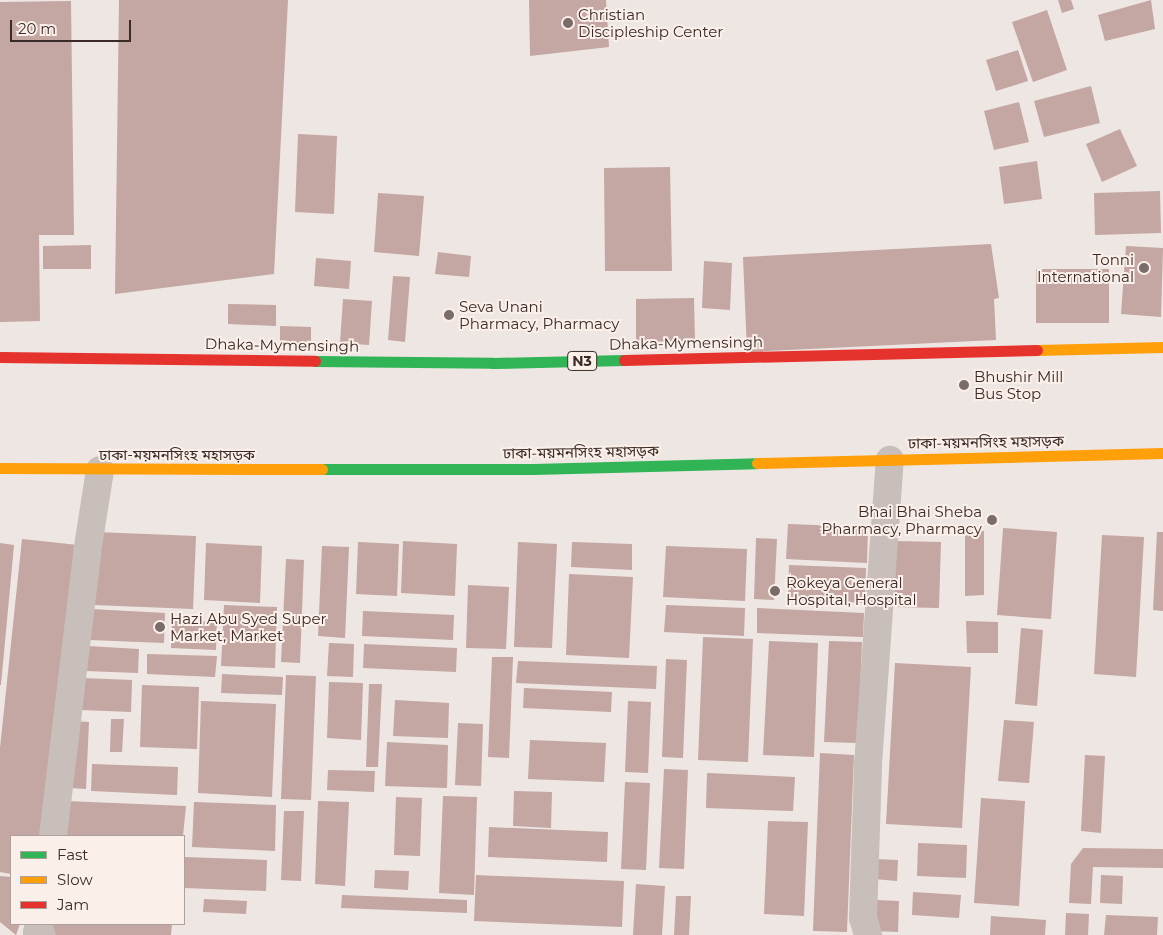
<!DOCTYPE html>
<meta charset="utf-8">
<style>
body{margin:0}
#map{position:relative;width:1163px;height:935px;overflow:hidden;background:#eee6e2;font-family:Montserrat,"Noto Sans Bengali",sans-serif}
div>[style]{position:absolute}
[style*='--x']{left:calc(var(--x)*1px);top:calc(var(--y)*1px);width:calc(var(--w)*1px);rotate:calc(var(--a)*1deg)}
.building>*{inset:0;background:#c4a6a2}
.street>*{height:28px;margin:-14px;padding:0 14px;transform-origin:14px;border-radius:14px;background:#c8bfbb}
.fast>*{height:11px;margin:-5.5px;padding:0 5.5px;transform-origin:5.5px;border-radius:5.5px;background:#30b455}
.slow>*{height:11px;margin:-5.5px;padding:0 5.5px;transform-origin:5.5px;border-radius:5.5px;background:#ff9f0a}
.jam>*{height:11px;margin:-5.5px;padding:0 5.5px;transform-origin:5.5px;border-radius:5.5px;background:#e5322d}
.dots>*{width:14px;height:14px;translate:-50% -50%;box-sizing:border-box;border:2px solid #fbf0e9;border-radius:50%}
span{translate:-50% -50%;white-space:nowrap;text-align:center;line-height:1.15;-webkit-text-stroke:4px #fbf0e9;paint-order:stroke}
.shield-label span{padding:1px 4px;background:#fbf0e9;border:1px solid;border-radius:4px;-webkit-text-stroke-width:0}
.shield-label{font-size:14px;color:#3a2b28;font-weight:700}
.poi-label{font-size:15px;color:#3a2b28}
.left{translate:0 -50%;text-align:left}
.right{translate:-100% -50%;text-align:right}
.street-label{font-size:15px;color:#3a2b28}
.legend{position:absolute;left:10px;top:835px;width:175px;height:90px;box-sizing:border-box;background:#fbf0e9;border:1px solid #aea19c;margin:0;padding:6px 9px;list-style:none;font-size:15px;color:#3a2b28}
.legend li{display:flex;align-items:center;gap:10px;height:25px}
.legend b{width:25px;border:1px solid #aea19c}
.scale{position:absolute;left:10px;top:20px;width:121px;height:22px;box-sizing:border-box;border:2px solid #3a2b28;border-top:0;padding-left:6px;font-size:15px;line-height:18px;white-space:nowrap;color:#3a2b28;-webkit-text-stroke:4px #fbf0e9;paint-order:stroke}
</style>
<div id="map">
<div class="building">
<div style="clip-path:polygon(119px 0,288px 0,274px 274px,115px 294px)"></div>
<div style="clip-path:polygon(529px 0,606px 0,609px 47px,530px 56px)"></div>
<div style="clip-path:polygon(1058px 0,1071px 0,1074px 9px,1062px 13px)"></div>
<div style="clip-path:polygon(1151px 0,1155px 29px,1105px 41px,1098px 15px)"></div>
<div style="clip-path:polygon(71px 1px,74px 235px,39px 235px,40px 321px,0 322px,0 2px)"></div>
<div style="clip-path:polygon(1047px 10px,1067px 70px,1033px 82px,1012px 22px)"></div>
<div style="clip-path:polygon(1018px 50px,1028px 81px,996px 91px,986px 60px)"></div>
<div style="clip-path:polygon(1091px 86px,1100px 123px,1044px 137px,1034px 101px)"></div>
<div style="clip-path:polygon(1019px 102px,1029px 142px,994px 150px,984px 111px)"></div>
<div style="clip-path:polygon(1120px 129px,1137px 166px,1102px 182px,1086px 144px)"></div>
<div style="clip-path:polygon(298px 134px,337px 136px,334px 214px,295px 212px)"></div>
<div style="clip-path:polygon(1037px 161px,1042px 199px,1004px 204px,999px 167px)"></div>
<div style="clip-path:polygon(670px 167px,672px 271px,605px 271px,604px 168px)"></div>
<div style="clip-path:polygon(1160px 191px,1161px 233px,1095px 235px,1094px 193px)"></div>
<div style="clip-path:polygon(378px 193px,424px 196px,419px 256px,374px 252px)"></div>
<div style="clip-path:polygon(991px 244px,999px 298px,994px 299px,996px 340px,747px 352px,743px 257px)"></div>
<div style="clip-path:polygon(91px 245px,91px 269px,43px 269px,43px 246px)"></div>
<div style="clip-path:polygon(1126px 246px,1163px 248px,1161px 317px,1121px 314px)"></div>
<div style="clip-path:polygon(438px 252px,471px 256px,469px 277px,435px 274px)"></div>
<div style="clip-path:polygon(316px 258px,351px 261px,349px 289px,314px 286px)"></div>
<div style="clip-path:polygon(704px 261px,732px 263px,730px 310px,702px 308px)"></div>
<div style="clip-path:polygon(1036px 269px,1109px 269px,1109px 323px,1036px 323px)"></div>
<div style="clip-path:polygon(393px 276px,410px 277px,405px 342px,388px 340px)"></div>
<div style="clip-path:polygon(694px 298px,695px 341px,636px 342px,636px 299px)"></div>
<div style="clip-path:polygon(343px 299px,372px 301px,369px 345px,340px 343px)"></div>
<div style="clip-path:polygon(228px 304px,276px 305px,276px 326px,228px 324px)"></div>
<div style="clip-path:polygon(280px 326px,311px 327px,311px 344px,280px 344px)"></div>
<div style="clip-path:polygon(788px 524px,868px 527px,867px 563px,786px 559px)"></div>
<div style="clip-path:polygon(1003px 528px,1057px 532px,1051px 619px,997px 615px)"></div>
<div style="clip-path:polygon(965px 530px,984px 531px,984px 595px,965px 596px)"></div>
<div style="clip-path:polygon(96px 532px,196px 536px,193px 609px,93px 605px)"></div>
<div style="clip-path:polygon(1157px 532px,1163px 532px,1163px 611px,1153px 610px)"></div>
<div style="clip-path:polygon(1102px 535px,1144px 537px,1136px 677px,1094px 674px)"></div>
<div style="clip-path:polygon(756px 538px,777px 539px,774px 600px,754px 599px)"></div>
<div style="clip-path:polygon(22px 539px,78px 545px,48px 836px,11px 836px,11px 874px,0 872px,0 748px)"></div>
<div style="clip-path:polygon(403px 541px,457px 544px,455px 596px,401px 593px)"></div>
<div style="clip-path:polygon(896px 541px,941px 542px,939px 608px,894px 607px)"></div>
<div style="clip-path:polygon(358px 542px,399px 544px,397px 596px,356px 594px)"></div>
<div style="clip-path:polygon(518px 542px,557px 544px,552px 648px,514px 647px)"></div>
<div style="clip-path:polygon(572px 542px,632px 544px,632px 570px,571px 567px)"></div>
<div style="clip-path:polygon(0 543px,14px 545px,1px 685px,0 685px)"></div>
<div style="clip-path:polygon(206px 543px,262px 546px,260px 603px,204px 600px)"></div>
<div style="clip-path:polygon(322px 546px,349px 547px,345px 638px,318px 636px)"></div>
<div style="clip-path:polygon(666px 546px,747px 549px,745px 601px,663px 597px)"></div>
<div style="clip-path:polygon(286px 559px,304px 560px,300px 663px,281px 662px)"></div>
<div style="clip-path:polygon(789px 565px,866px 568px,865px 603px,788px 599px)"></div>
<div style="clip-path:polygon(569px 574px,633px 577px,629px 658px,566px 655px)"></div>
<div style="clip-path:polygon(468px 585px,509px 587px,506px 649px,466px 648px)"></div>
<div style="clip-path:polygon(224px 605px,277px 607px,275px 668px,221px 666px)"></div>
<div style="clip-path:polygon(666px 605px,745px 608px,744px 636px,664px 632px)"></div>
<div style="clip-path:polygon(757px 608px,864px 613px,863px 637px,757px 633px)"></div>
<div style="clip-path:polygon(91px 609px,165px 613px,164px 643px,90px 640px)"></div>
<div style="clip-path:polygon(363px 611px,454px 615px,453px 640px,362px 636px)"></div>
<div style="clip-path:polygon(172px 620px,217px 622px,216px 650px,171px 648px)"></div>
<div style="clip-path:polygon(966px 621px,998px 622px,998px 653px,967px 653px)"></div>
<div style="clip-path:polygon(1021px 628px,1043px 630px,1037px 706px,1015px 704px)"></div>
<div style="clip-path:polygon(703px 637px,753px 639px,748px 762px,698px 760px)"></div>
<div style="clip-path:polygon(769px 641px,818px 643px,814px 757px,763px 755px)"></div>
<div style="clip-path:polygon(829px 641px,862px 642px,858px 743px,824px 742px)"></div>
<div style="clip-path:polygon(329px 643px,354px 644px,353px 677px,327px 676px)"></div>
<div style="clip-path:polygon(364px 644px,457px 648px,456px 672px,363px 668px)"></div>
<div style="clip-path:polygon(87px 646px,139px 649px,138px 673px,85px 671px)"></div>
<div style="clip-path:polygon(147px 654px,217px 656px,215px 677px,147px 674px)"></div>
<div style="clip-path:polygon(492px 657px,513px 657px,509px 758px,488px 757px)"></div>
<div style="clip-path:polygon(666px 659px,687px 660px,683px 758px,662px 757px)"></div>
<div style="clip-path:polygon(518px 661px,657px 666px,656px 689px,516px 683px)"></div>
<div style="clip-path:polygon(895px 663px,971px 667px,962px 828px,886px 824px)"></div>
<div style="clip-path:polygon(222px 674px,283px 677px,282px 695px,221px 693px)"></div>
<div style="clip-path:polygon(286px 675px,316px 676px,311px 800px,281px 799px)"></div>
<div style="clip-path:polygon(82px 678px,132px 680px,131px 712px,81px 710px)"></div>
<div style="clip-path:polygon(329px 682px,363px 683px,361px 740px,327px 738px)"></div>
<div style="clip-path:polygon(369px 684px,382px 684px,378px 767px,366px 767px)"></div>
<div style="clip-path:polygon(142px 685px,199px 687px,197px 749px,140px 747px)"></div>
<div style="clip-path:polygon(524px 688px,612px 692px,611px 712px,523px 708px)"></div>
<div style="clip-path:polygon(395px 700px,449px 703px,448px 738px,393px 736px)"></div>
<div style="clip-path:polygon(201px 701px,276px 704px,272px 797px,198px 793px)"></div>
<div style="clip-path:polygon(628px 701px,651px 702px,648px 773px,625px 772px)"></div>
<div style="clip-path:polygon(111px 719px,124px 719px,122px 752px,110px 752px)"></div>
<div style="clip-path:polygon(1004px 720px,1034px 722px,1029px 783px,998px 781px)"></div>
<div style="clip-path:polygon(73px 721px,89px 722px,86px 789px,70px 788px)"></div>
<div style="clip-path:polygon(458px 723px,483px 724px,481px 786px,455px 785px)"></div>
<div style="clip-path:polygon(530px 740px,606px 743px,604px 782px,528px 779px)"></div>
<div style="clip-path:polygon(387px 742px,448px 745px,447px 788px,385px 786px)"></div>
<div style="clip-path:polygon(820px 753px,854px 755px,847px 932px,813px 931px)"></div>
<div style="clip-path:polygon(1085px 755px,1105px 756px,1101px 833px,1081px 831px)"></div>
<div style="clip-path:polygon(92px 764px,178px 767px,177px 795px,91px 791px)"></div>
<div style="clip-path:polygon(664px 769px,688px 770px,684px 869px,659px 868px)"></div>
<div style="clip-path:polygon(328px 770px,375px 771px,374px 792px,327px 790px)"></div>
<div style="clip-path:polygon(707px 773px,795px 777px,793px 811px,706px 808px)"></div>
<div style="clip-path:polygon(625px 782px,650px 783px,646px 870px,621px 869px)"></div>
<div style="clip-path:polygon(514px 791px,552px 792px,551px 828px,513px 826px)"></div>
<div style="clip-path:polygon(443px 796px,477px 797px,474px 895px,439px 893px)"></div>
<div style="clip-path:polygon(396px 797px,422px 798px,420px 856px,394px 855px)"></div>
<div style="clip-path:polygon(981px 798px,1025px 801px,1019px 906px,974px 903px)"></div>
<div style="clip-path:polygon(66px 801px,186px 806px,183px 836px,60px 836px)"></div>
<div style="clip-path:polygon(318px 801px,349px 802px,345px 886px,315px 884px)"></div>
<div style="clip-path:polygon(194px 802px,276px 805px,275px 851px,192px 847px)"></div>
<div style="clip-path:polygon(284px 811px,304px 811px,301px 881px,281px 880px)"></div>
<div style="clip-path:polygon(768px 821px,808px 822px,804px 916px,764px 914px)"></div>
<div style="clip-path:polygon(489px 827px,608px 832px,607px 862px,488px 857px)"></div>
<div style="clip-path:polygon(918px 843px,967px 845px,966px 878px,917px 876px)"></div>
<div style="clip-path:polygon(1083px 848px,1163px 849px,1163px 868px,1093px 867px,1091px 904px,1069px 903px,1071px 864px)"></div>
<div style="clip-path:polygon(184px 857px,267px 860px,266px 891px,184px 888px)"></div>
<div style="clip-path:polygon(875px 859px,898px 860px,897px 881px,874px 879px)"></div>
<div style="clip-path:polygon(375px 870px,409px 871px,408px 890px,374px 888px)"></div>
<div style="clip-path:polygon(476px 875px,624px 881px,622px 927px,474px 921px)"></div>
<div style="clip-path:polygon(1101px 875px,1123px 876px,1122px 904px,1100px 903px)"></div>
<div style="clip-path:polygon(0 876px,11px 877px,11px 924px,20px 924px,16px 935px,0 922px)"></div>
<div style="clip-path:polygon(636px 884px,665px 886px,662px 935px,633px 935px)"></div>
<div style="clip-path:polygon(913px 892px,961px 895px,959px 918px,912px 915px)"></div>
<div style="clip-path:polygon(342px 895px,467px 900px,467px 913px,341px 908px)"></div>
<div style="clip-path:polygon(676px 896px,691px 896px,689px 935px,674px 935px)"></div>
<div style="clip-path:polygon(204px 899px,247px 901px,246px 914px,203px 912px)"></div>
<div style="clip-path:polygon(876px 900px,899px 901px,898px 932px,875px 931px)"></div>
<div style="clip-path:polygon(1066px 913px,1089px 914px,1088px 935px,1065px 935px)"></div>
<div style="clip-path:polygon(1106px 915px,1158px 917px,1157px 935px,1104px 935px)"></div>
<div style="clip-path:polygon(991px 916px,1046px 920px,1045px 935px,990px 935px)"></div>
<div style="clip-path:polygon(45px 924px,172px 924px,171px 935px,55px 935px)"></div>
</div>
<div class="street">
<div style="--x:53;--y:836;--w:285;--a:-83.1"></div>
<div style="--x:87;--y:553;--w:84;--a:-81.1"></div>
<div style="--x:39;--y:924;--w:9;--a:103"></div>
<div style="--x:37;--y:933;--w:5;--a:22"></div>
<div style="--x:868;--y:935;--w:18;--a:-106"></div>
<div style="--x:863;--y:918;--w:154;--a:-88.1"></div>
<div style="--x:868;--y:764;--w:305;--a:-85.9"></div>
</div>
<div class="fast">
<div style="--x:315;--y:361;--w:178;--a:0.6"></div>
<div style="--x:493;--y:363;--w:131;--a:-1.3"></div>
<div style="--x:322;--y:469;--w:211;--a:0"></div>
<div style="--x:533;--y:469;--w:224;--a:-1.5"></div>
</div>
<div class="slow">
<div style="--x:1037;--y:350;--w:126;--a:-1.4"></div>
<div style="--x:757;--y:463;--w:406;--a:-1.4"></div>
<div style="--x:0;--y:468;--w:322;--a:0.2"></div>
</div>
<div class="jam">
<div style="--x:0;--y:357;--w:315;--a:0.7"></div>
<div style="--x:624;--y:360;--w:413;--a:-1.4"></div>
</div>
<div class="dots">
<div style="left:568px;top:23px;background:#796c69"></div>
<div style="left:1144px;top:268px;background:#796c69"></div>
<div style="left:449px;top:315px;background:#796c69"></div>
<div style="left:964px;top:385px;background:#796c69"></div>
<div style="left:992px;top:520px;background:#796c69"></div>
<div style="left:775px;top:591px;background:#796c69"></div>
<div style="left:160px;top:627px;background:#796c69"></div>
</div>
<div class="shield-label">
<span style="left:582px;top:361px">N3</span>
</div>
<div class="poi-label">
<span class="left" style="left:578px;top:23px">Christian<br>Discipleship Center</span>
<span class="right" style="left:1134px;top:268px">Tonni<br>International</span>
<span class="left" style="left:459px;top:315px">Seva Unani<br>Pharmacy, Pharmacy</span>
<span class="left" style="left:974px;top:385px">Bhushir Mill<br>Bus Stop</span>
<span class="right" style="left:982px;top:520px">Bhai Bhai Sheba<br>Pharmacy, Pharmacy</span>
<span class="left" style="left:786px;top:591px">Rokeya General<br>Hospital, Hospital</span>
<span class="left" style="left:170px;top:627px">Hazi Abu Syed Super<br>Market, Market</span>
</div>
<div class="street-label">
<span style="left:686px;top:343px;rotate:-1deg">Dhaka-Mymensingh</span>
<span style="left:282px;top:345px;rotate:1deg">Dhaka-Mymensingh</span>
<span style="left:986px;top:442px;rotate:-1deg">ঢাকা-ময়মনসিংহ মহাসড়ক</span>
<span style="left:581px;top:452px;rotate:-1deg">ঢাকা-ময়মনসিংহ মহাসড়ক</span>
<span style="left:177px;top:455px">ঢাকা-ময়মনসিংহ মহাসড়ক</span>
</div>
<ul class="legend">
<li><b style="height:6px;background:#30b455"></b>Fast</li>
<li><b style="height:6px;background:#ff9f0a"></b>Slow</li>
<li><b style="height:6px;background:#e5322d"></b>Jam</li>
</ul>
<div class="scale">20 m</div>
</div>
